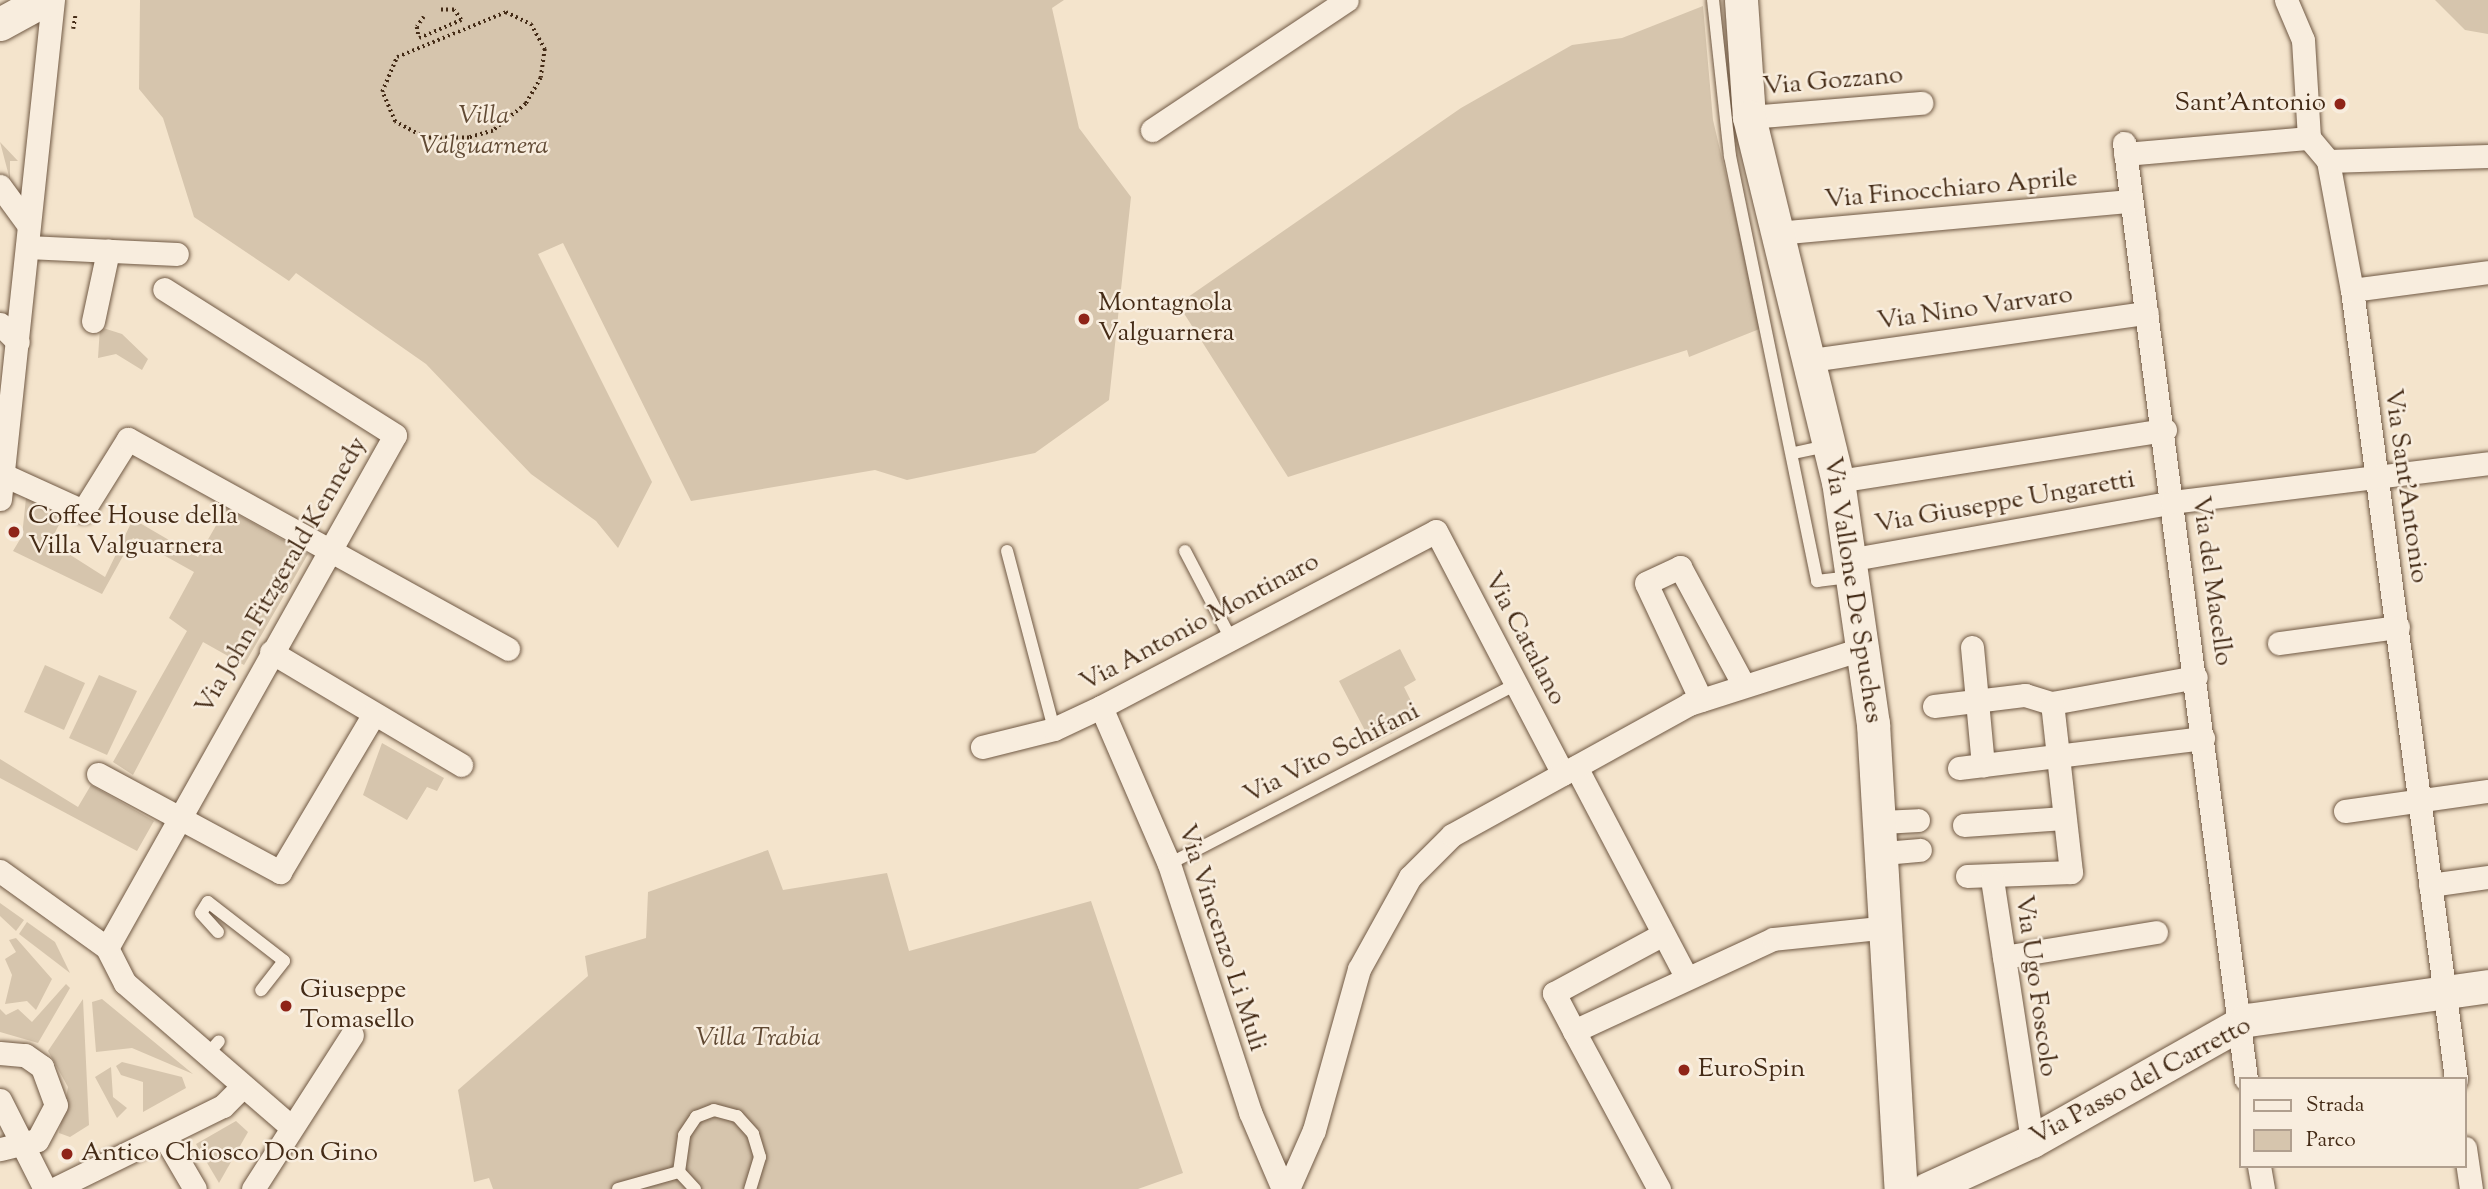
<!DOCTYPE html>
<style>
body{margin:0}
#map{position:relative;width:2488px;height:1189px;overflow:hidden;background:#f4e4cc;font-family:"Sorts Mill Goudy",serif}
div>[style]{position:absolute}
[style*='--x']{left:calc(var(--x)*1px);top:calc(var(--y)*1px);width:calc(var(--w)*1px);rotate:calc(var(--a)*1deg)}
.green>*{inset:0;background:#d6c5ad}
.path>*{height:3.5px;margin-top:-1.75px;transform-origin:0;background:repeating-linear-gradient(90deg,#442b16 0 2px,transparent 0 5.5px)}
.roads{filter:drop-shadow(0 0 2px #705944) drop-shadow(0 0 2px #705944)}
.lane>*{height:12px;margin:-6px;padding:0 6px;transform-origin:6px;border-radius:6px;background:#f8edde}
.street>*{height:23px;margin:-11.5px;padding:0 11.5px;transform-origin:11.5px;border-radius:11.5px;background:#f8edde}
.secondary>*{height:33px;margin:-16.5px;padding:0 16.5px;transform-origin:16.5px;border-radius:16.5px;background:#f8edde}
.dots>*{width:19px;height:19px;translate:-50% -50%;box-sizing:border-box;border:4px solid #f8edde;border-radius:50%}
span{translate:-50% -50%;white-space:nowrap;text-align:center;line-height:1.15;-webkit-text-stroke:5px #f8edde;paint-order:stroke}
.street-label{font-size:26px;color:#442b16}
.poi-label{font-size:26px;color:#442b16}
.right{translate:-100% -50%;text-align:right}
.left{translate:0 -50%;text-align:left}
.park-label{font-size:26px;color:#614a34;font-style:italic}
.legend{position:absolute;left:2239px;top:1077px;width:228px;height:91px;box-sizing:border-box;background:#f8edde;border:2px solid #b09f8e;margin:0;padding:9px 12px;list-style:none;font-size:21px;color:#442b16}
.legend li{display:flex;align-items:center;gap:14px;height:35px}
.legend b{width:35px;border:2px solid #b09f8e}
</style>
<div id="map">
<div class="green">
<div style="clip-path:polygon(140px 0,1064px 0,1052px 8px,1079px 128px,1131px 197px,1109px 400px,1035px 453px,907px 480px,875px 470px,691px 501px,563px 243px,538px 254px,652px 482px,618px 548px,596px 521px,531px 474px,426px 364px,296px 273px,289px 281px,194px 217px,163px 118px,139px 89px)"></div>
<div style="clip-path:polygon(2435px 0,2488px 0,2488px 34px,2465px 30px)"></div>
<div style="clip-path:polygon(1703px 6px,1713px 120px,1762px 328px,1689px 357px,1687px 350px,1288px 477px,1178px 304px,1461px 108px,1572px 45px,1622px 38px)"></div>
<div style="clip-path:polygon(0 142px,18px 161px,10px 161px,10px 180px)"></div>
<div style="clip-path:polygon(100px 327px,122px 334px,148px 359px,142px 370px,116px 354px,98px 358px)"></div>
<div style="clip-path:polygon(26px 498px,62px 519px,50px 542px,105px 577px,133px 519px,198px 557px,226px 508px,308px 554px,244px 665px,203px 642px,133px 775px,113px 762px,187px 631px,169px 618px,194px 572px,133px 538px,102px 594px,13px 551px,22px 536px)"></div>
<div style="clip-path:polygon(1400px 649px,1416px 680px,1404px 687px,1420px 719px,1372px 744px,1339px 681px)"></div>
<div style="clip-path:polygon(45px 665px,85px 683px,64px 730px,24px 712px)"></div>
<div style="clip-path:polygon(99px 675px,137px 691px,107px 755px,69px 738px)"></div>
<div style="clip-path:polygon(382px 743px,444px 778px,437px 791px,427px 787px,407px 820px,363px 795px)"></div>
<div style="clip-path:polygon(0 759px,78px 807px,91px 785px,154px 821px,137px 851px,0 778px)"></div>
<div style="clip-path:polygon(768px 850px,783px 890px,887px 873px,909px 951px,1091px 901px,1183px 1173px,1138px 1189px,493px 1189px,489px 1178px,474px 1182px,458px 1090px,588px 976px,585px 956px,646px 938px,648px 892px)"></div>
<div style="clip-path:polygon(0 903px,24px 920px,16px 931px,0 916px)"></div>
<div style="clip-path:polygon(27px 922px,55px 942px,70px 973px,19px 934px)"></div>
<div style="clip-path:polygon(16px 938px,52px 979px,36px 1010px,27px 1001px,5px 1004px,12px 975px,5px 959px,16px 952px,9px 940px)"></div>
<div style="clip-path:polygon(66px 984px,70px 988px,38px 1043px,0 1032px,0 1009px,6px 1015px,18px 1009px,32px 1022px)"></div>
<div style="clip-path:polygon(83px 999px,89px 1125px,70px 1137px,59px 1133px,68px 1087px,48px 1051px)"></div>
<div style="clip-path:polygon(102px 999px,193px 1074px,132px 1048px,96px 1052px,92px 1002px)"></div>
<div style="clip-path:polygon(122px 1062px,182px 1077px,186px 1088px,143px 1112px,143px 1082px,121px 1075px,116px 1066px)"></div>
<div style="clip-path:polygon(111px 1067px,113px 1097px,127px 1108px,117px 1118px,95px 1077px)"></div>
<div style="clip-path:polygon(236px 1121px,248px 1132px,219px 1183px,196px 1144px)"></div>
</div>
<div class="path">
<div style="--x:506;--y:12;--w:28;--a:26"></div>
<div style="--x:531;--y:24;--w:29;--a:61"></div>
<div style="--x:545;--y:49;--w:29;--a:98"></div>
<div style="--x:541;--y:78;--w:30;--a:120"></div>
<div style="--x:526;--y:104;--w:43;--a:140.7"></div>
<div style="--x:493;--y:131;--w:25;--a:164"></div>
<div style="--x:469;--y:138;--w:44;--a:180"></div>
<div style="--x:425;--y:138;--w:34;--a:-152"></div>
<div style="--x:395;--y:122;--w:33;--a:-113"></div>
<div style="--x:382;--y:92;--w:38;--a:-67"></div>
<div style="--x:397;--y:57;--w:118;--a:-22.4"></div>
<div style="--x:424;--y:17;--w:12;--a:125"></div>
<div style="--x:417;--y:27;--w:11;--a:80"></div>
<div style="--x:419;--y:38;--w:46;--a:-23.2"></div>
<div style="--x:461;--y:20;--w:12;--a:-125"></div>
<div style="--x:454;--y:10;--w:13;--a:180"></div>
<div style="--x:73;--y:29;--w:13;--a:-81"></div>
</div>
<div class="roads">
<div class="lane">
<div style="--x:1713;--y:0;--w:157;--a:83.8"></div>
<div style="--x:1730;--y:156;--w:434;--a:78.4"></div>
<div style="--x:1817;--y:581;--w:34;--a:-7"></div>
<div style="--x:1794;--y:453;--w:35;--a:-12"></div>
<div style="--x:1007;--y:551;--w:184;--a:75.2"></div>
<div style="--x:1185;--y:551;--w:99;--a:62.4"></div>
<div style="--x:1169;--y:864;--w:391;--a:-27.4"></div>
<div style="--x:218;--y:932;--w:25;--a:-132"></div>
<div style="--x:201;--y:913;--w:13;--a:-58"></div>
<div style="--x:208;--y:902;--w:96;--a:37.8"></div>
<div style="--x:284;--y:961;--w:37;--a:128"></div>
<div style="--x:207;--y:1055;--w:18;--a:-49"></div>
<div style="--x:618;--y:1189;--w:63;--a:-15.6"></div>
<div style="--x:695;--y:1189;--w:23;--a:-133"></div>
<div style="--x:679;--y:1172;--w:37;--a:-82"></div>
<div style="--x:684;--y:1135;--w:22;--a:-56"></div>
<div style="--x:696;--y:1117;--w:19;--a:-21"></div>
<div style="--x:714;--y:1110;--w:24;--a:15"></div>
<div style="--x:737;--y:1116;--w:24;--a:48"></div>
<div style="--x:753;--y:1134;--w:24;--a:73"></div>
<div style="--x:760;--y:1157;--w:34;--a:107"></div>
</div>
<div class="street">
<div style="--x:2286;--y:0;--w:43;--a:67"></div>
<div style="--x:2303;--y:40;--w:98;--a:86.5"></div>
<div style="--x:2309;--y:138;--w:30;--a:50"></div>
<div style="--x:2328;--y:161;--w:131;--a:79.5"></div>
<div style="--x:2352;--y:290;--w:796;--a:82.49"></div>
<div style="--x:1749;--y:117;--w:173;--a:-4.7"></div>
<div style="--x:1152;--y:130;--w:234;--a:-33.7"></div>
<div style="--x:2124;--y:143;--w:944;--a:82.57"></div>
<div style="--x:2125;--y:154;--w:185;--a:-5"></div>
<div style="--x:2328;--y:161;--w:160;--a:-1.8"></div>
<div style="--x:0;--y:186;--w:46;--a:53.9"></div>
<div style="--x:1777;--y:233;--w:354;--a:-5.2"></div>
<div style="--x:27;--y:247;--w:150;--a:2.7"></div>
<div style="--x:2352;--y:290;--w:137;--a:-7.5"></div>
<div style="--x:93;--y:321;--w:72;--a:-77.9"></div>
<div style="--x:0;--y:324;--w:25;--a:45"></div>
<div style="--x:1811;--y:360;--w:339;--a:-8"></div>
<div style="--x:6;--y:476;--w:85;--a:24.4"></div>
<div style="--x:83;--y:511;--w:85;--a:-58"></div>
<div style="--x:128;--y:439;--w:434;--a:28.9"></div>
<div style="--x:1838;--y:481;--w:331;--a:-8.9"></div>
<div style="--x:0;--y:499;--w:502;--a:-83.94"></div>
<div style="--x:1848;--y:560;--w:329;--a:-10.1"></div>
<div style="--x:2172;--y:502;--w:318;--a:-7"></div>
<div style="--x:2279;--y:643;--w:120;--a:-7.7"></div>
<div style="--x:1972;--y:647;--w:119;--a:84.7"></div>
<div style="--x:271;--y:652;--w:221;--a:30.7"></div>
<div style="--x:1701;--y:700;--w:129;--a:-115.2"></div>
<div style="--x:1646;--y:583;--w:38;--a:-25"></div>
<div style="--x:1680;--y:567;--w:133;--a:61.7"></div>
<div style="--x:1934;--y:706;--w:92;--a:-6.9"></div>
<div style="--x:2025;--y:695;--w:28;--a:17"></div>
<div style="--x:2052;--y:703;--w:146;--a:-10.2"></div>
<div style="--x:1101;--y:707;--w:171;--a:66.6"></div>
<div style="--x:1169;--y:864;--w:261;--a:71.9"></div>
<div style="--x:1250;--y:1112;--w:84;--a:66.8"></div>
<div style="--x:982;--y:747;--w:74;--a:-14"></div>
<div style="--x:1054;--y:729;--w:52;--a:-25.1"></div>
<div style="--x:1101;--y:707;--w:378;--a:-27.7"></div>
<div style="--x:1436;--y:531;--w:274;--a:62.4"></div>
<div style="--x:1576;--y:767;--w:235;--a:62.3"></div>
<div style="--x:1959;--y:768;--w:246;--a:-7"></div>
<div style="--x:98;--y:774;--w:207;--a:28.3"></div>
<div style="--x:280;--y:872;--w:184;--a:-59.3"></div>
<div style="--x:2345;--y:811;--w:144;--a:-8"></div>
<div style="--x:1882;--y:822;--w:36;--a:-3"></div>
<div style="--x:1964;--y:825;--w:100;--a:-4"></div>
<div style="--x:1884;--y:853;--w:36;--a:-5"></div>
<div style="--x:0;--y:871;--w:132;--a:35.7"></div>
<div style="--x:107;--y:948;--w:39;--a:63"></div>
<div style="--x:125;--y:983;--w:220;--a:40.9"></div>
<div style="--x:1967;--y:876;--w:104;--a:-2.2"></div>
<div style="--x:2071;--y:872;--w:170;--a:-96.4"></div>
<div style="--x:1992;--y:879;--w:265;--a:81.3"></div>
<div style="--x:2430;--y:885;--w:59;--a:-7.9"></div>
<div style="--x:107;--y:948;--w:588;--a:-60.69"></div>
<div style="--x:395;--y:435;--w:273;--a:-147.7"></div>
<div style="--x:2004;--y:957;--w:154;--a:-9.3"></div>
<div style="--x:1574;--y:1031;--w:43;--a:-117.8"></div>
<div style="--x:1554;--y:993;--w:124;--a:-28.4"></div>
<div style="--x:0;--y:1053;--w:25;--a:5"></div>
<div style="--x:25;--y:1055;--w:21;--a:35"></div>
<div style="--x:42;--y:1067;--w:40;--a:69.8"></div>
<div style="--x:56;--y:1105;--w:40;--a:118"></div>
<div style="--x:37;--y:1140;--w:38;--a:166"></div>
<div style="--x:0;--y:1100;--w:100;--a:63.2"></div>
<div style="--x:164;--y:1136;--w:61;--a:59.7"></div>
<div style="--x:2465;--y:1148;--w:41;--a:81.7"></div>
<div style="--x:2259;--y:1166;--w:23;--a:80"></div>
<div style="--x:54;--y:1189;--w:188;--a:-26.2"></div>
<div style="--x:223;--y:1106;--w:28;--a:-45"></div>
<div style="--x:253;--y:1189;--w:183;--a:-57.3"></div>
<div style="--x:1288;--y:1189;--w:64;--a:-66.2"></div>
<div style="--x:1314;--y:1130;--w:167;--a:-74.4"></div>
<div style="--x:1359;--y:969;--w:105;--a:-61"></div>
<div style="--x:1410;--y:877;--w:59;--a:-45"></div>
<div style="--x:1452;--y:835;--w:271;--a:-28.9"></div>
<div style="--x:1689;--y:704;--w:181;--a:-17.7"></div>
<div style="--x:1659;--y:1189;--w:179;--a:-118.3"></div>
<div style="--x:1574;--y:1031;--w:219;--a:-24.8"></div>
<div style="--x:1773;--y:939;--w:117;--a:-5.9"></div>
</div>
<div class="secondary">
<div style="--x:1741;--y:0;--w:117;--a:86.1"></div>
<div style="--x:1749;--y:117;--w:375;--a:76.3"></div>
<div style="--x:1838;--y:481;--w:246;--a:81.8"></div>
<div style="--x:1873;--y:724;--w:466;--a:86.6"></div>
<div style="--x:0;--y:24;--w:50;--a:-28.6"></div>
<div style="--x:1927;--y:1189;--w:115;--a:-24.6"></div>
<div style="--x:2032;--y:1141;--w:247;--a:-29.4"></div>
<div style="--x:2247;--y:1020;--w:243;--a:-8"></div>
</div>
</div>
<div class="dots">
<div style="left:2340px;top:104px;background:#8f2418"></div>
<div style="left:1084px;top:319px;background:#8f2418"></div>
<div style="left:14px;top:532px;background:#8f2418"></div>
<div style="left:286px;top:1006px;background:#8f2418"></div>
<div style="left:1684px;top:1070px;background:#8f2418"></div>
<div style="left:67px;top:1154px;background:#8f2418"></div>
</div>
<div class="street-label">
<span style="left:1833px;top:82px;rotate:-5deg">Via Gozzano</span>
<span style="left:1951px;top:190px;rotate:-5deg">Via Finocchiaro Aprile</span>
<span style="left:1975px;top:309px;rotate:-8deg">Via Nino Varvaro</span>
<span style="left:2405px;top:486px;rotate:82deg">Via Sant'Antonio</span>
<span style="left:2005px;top:503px;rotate:-10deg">Via Giuseppe Ungaretti</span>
<span style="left:282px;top:576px;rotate:-60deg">Via John Fitzgerald Kennedy</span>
<span style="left:2211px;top:581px;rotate:82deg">Via del Macello</span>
<span style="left:1852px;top:590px;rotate:81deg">Via Vallone De Spuches</span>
<span style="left:1200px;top:623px;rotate:-28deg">Via Antonio Montinaro</span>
<span style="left:1524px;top:639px;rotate:62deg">Via Catalano</span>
<span style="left:1332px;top:754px;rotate:-27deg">Via Vito Schifani</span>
<span style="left:1221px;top:938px;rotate:72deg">Via Vincenzo Li Muli</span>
<span style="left:2035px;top:986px;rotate:82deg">Via Ugo Foscolo</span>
<span style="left:2141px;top:1082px;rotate:-28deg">Via Passo del Carretto</span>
</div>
<div class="poi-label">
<span class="right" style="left:2326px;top:104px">Sant'Antonio</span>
<span class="left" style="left:1098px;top:319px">Montagnola<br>Valguarnera</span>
<span class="left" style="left:28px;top:532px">Coffee House della<br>Villa Valguarnera</span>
<span class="left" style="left:300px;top:1006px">Giuseppe<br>Tomasello</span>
<span class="left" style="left:1698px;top:1070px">EuroSpin</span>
<span class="left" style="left:81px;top:1154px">Antico Chiosco Don Gino</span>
</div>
<div class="park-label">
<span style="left:484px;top:132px">Villa<br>Valguarnera</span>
<span style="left:758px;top:1039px">Villa Trabia</span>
</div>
<ul class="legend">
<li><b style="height:9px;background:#f8edde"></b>Strada</li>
<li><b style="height:19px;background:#d6c5ad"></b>Parco</li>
</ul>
</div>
